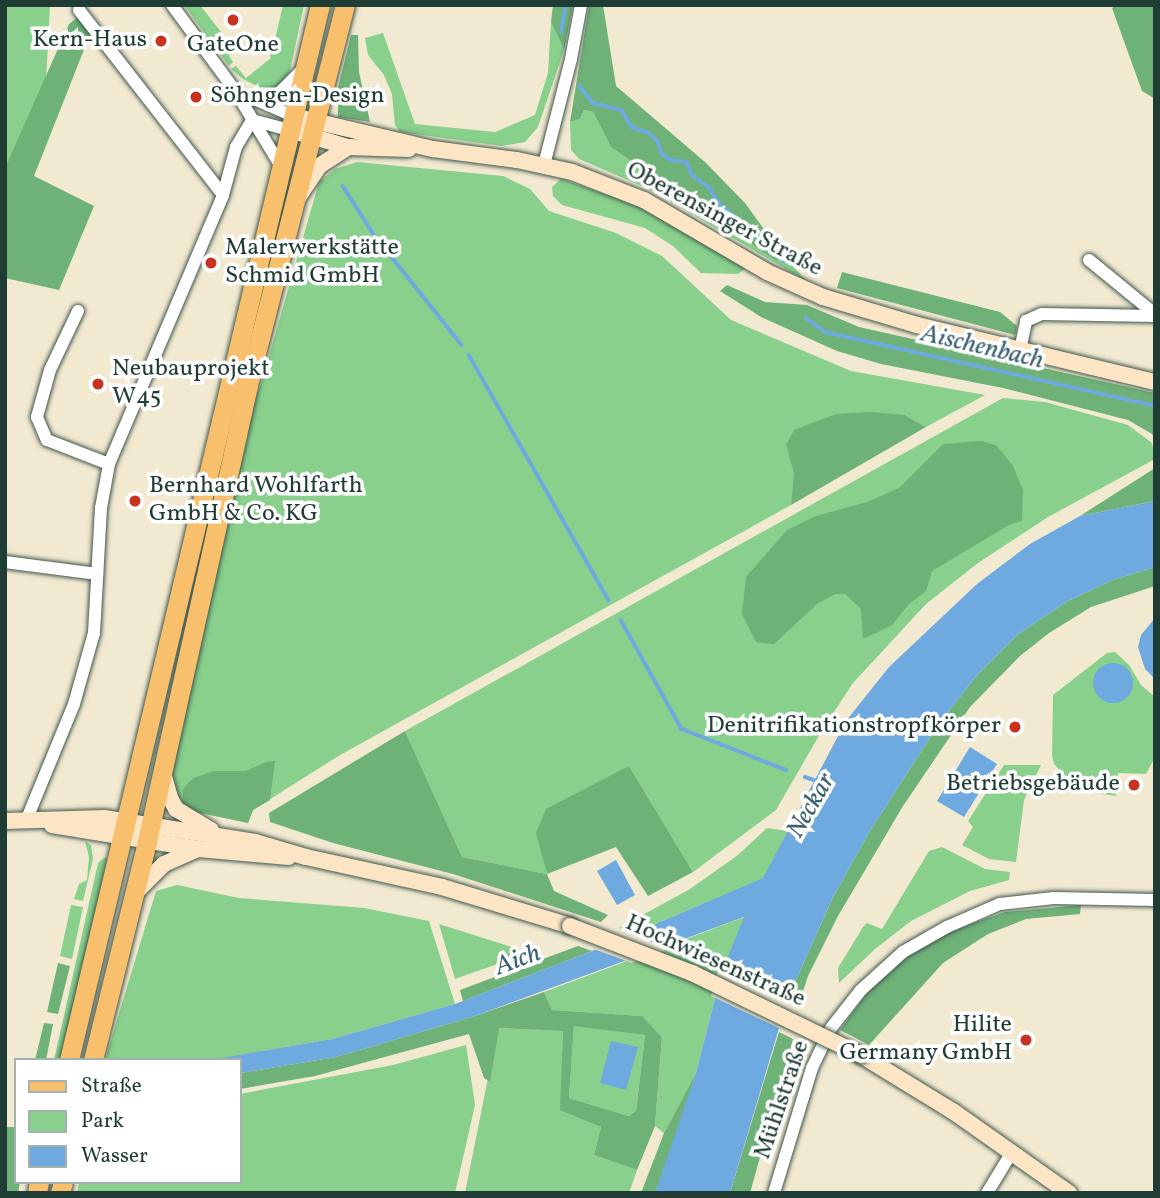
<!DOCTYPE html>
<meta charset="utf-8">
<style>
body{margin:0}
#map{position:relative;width:1160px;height:1198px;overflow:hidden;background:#f2e9d1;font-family:Vollkorn,serif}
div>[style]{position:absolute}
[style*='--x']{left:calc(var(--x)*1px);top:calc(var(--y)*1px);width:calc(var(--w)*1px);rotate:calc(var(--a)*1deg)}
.green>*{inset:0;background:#88d08c}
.forest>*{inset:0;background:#6eb278}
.water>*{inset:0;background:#6eaadf}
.round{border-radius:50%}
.pier>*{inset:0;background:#f2e9d1}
.stream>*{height:3.5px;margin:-1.75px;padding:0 1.75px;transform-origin:1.75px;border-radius:1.75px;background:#6eaadf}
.roads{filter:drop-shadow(0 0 2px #3f574c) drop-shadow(0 0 2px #3f574c)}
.street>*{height:12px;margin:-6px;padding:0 6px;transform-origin:6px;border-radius:6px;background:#fff}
.secondary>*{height:16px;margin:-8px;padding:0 8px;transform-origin:8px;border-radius:8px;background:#fce5c4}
.primary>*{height:19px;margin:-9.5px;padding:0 9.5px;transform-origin:9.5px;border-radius:9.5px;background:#f8bf6c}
.bridges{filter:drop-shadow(0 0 2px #3f574c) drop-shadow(0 0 2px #3f574c)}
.secondary-bridge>*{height:16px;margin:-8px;padding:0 8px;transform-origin:8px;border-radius:8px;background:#fce5c4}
.dots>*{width:19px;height:19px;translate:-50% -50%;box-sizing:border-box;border:4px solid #fff;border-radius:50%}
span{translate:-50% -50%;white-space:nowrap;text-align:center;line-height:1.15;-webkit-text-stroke:7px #fff;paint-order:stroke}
.poi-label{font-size:24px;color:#1f3d34}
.right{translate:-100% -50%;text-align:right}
.left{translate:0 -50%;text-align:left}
.street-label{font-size:24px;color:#1f3d34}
.water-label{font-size:26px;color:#3b6370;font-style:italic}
.frame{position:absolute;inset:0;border:7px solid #1f3d34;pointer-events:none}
.legend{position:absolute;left:14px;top:1058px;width:228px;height:126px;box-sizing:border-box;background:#fff;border:2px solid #a5b1ae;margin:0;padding:9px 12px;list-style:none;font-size:21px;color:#1f3d34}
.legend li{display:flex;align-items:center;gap:14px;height:35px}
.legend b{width:35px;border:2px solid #a5b1ae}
</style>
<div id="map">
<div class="green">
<div style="clip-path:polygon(5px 5px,50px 5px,46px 81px,5px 168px)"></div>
<div style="clip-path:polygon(184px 5px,200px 5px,236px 51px,229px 56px,233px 62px,229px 66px)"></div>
<div style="clip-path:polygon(283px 5px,304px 5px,290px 71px,278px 87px,267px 91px,243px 79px,231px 69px,236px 66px,246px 78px,271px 58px,268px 52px,273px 48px)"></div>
<div style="clip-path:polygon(551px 22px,564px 50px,538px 127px,525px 142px,502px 146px,400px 132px,395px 125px,392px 94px,384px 75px,368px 55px,365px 38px,383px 33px,415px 124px,495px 132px,535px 115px,548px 73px)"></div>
<div style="clip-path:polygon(584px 110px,593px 112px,611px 147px,776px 261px,785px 258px,808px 282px,651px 190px,579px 159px,571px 150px,570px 122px,580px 119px)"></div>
<div style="clip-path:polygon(357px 162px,503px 176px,530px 189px,549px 211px,616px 233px,662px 256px,731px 320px,851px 371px,985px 395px,926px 427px,905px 415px,786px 445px,795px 473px,791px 505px,340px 755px,253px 810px,248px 823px,196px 812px,176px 798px,171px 777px,245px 422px,261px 384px,319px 182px,335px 169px)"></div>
<div style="clip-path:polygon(561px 179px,632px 203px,746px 268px,738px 274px,701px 273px,673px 246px,645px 228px,562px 205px,553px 196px,552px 187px)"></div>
<div style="clip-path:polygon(1003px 398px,1045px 402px,1128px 425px,1152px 443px,1155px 459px,1048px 517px,978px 563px,926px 604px,853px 683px,824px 727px,776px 810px,693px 872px,629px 766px,537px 833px,547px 874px,462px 857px,405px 731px)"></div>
<div style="clip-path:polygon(1115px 652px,1129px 665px,1141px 685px,1155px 697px,1155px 757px,1146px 774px,1118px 773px,1116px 796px,1090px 792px,1074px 785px,1054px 764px,1052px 755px,1053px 695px,1107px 653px)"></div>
<div style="clip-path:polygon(1004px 765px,1041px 765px,1024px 800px,1016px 862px,989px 859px,962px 845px,973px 827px,968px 821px)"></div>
<div style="clip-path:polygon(767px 828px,788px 831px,764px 878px,631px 934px,619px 928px,690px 889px,738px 855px)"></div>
<div style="clip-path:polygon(85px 841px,91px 845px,93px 859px,83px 901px,74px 899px,79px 884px,87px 880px,89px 857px)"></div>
<div style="clip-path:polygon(942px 847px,985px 869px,1010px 872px,1009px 880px,970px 891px,911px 921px,875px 949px,839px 983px,838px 968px,863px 927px,867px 923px,882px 929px,929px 851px)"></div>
<div style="clip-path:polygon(104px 858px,107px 858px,64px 1060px,54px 1060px,98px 863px)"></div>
<div style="clip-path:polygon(177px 885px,239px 898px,364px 908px,429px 921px,455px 1004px,332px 1039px,225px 1058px,105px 1060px,156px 891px)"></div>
<div style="clip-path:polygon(71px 905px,83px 907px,72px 959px,60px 956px)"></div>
<div style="clip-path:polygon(745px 917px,722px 971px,696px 1073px,664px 1133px,655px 1126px,662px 1037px,642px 1016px,552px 1010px,544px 992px)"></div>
<div style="clip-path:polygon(439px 924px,518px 949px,520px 956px,455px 979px)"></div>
<div style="clip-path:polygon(574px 1025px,645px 1035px,636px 1111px,629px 1116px,569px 1098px)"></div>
<div style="clip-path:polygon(498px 1028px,563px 1031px,561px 1109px,601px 1127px,594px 1155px,637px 1170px,629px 1193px,465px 1193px)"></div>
<div style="clip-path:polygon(466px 1045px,475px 1105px,455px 1193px,77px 1193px,79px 1182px,240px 1182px,240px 1094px,393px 1065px)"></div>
</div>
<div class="forest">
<div style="clip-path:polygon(553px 5px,573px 5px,564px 50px,551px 22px)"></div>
<div style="clip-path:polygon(589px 5px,603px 5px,616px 86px,705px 162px,745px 203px,785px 258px,776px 261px,611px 147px,593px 112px,584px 110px,580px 119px,570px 122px)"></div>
<div style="clip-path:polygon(1116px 5px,1155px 5px,1155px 99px,1142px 91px,1112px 8px)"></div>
<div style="clip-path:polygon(78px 17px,91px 32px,34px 176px,94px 206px,59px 290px,5px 278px,5px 168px,69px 24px)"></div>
<div style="clip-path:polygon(351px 35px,358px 35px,359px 72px,370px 122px,338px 117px,338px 88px)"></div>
<div style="clip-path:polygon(842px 272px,1000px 312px,1017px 326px,1015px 335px,837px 288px)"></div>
<div style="clip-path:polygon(727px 285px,765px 302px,807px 305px,859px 327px,1155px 393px,1155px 439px,1152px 434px,1128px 420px,1003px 388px,881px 364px,837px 351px,761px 317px,720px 291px)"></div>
<div style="clip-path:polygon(870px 412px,905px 415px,926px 427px,791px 505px,794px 473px,786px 445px,794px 430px,836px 414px)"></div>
<div style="clip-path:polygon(981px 441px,996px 445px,1013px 466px,1023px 490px,1022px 521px,1009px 525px,932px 571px,926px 591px,909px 604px,892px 625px,878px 632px,863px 639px,861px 609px,845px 594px,835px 594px,817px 604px,774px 644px,756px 642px,742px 614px,746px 577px,787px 530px,816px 516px,867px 502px,899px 488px,943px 444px)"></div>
<div style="clip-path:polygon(1155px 468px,1155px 501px,1080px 516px)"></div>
<div style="clip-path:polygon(1155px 567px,1155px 586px,1091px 607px,1049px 633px,1020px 656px,970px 707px,903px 806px,838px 916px,808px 976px,799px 1003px,788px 998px,833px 897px,870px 831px,938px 725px,978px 674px,1017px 635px,1068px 601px,1113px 580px)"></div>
<div style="clip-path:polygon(405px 731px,462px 857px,547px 874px,536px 833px,546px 809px,629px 766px,693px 872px,648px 896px,616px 847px,547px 874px,554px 891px,608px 915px,601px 922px,453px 874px,333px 843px,270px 822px,269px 813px)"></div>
<div style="clip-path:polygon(275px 761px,270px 800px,253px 810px,248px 823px,196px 812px,183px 803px,183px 789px,193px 778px,214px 771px,246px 771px,266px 762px)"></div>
<div style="clip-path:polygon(1081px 905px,1080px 914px,1026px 919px,988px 934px,943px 963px,869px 1045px,840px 1030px,867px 993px,899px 961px,948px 932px,1005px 912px)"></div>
<div style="clip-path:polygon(578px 946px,592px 951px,463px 1001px,460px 990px)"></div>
<div style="clip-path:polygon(58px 963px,70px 966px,58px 1014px,47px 1012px)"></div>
<div style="clip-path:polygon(evenodd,544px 992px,552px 1010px,642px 1016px,662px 1037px,655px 1126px,637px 1170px,594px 1155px,601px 1127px,560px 1110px,563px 1031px,499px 1028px,490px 1082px,484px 1078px,469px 1034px,315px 1076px,240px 1089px,240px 1073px,336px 1057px,475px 1016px,544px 992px,574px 1026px,645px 1035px,636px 1111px,629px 1116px,569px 1098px,574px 1026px)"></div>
<div style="clip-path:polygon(44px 1023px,53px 1024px,46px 1060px,35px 1060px)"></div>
<div style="clip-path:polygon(779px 1032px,793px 1039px,750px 1193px,730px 1193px)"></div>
<div style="clip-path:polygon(696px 1073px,678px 1134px,655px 1193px,641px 1193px,664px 1133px)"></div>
<div style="clip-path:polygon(5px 1127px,16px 1127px,16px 1182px,20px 1182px,18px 1193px,5px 1193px)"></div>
</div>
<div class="water">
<div style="clip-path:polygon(1155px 501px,1155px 567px,1113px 580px,1068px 601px,1017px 635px,978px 674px,938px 725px,870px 831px,833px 897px,788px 998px,730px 1193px,655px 1193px,696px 1073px,722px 971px,744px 917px,475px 1016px,336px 1057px,240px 1073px,240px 1060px,210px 1060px,332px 1039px,455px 1004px,592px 951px,763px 878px,846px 721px,889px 667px,977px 584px,1030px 544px,1080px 516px)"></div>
<div style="clip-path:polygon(1155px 618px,1155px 679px,1145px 669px,1138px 647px,1141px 635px)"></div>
<div class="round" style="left:1093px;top:663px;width:40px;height:40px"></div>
<div style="clip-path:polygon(970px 747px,997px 764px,964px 817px,937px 801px)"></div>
<div style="clip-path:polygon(616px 860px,635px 895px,617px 905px,597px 871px)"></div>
<div style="clip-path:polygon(611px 1041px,638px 1047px,626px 1090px,600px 1083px)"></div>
</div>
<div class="pier">
<div style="clip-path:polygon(626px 933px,642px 938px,668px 949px,632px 963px,591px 948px)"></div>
<div style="clip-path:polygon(718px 971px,790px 1004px,783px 1030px,711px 996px)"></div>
</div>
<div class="stream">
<div style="--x:561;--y:32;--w:27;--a:-80"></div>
<div style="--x:580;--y:86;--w:21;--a:53"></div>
<div style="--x:593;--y:103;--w:30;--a:14"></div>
<div style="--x:622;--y:110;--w:20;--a:60"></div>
<div style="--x:632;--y:127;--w:18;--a:19"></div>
<div style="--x:649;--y:133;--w:12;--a:42"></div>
<div style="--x:658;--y:141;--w:14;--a:73"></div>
<div style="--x:662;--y:154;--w:11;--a:34"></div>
<div style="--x:671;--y:160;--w:16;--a:7"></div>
<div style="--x:687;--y:162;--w:14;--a:69"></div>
<div style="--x:692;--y:175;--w:19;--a:35"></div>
<div style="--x:708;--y:186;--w:22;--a:56"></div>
<div style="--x:720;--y:204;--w:86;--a:41.7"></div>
<div style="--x:343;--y:186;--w:59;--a:57.4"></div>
<div style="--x:375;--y:236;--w:139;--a:51.4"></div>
<div style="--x:806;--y:318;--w:24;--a:36"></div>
<div style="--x:825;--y:332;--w:338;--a:12.6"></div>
<div style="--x:469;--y:355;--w:282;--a:60.3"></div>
<div style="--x:621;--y:620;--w:125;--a:60.8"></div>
<div style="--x:682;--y:729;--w:112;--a:21.5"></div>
<div style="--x:805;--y:777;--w:16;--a:18"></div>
</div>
<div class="roads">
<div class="street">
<div style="--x:172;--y:5;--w:104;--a:53.6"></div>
<div style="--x:234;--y:89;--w:92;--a:58.7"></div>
<div style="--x:79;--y:10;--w:234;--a:52.1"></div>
<div style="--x:252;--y:98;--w:45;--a:23.7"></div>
<div style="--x:254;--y:99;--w:26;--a:-13"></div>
<div style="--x:279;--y:93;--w:33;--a:-45"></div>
<div style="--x:252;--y:120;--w:39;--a:15"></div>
<div style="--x:544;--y:165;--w:109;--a:-75.7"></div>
<div style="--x:571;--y:59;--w:55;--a:-79.5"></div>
<div style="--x:1089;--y:260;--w:85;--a:39.3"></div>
<div style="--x:78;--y:311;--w:65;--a:115.4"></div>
<div style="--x:50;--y:370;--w:49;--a:105.5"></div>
<div style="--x:37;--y:417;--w:25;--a:67"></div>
<div style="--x:47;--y:440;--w:66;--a:21.2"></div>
<div style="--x:1020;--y:350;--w:30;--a:-78"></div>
<div style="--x:1026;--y:321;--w:17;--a:-24"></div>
<div style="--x:1042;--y:314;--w:113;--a:1"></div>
<div style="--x:5;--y:562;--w:93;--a:7.4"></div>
<div style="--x:26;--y:821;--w:126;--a:-67.7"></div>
<div style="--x:74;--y:704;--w:74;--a:-74.3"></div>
<div style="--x:94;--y:633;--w:125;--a:-86.8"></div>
<div style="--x:101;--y:508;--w:45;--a:-79.7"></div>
<div style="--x:109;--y:464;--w:292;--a:-67"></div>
<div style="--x:223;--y:195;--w:50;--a:-74.8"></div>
<div style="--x:236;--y:147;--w:31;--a:-59"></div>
<div style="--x:774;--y:1193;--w:131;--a:-73.1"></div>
<div style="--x:812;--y:1068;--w:44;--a:-64.6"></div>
<div style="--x:831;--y:1028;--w:48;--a:-51.7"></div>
<div style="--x:861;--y:990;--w:57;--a:-42.1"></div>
<div style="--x:903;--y:952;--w:51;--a:-29.6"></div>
<div style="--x:947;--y:927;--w:58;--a:-23.5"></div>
<div style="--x:1000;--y:904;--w:54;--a:-6.3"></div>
<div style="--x:1054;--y:898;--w:101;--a:1.1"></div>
<div style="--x:987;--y:1193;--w:48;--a:-58.6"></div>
</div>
<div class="secondary">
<div style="--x:293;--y:116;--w:144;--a:13.3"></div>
<div style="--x:433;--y:149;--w:85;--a:7.5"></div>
<div style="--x:517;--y:160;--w:56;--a:12.3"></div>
<div style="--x:572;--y:172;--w:77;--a:21.3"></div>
<div style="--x:644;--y:200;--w:143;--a:30.3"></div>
<div style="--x:767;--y:272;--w:61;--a:24.1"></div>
<div style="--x:823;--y:297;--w:98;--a:16.6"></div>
<div style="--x:917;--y:325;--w:245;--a:13.5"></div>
<div style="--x:290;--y:130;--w:60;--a:16.3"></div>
<div style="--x:348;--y:147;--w:61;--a:1.9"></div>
<div style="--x:299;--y:196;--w:36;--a:-56"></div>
<div style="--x:319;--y:166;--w:35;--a:-33"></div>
<div style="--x:163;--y:773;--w:26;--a:74"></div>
<div style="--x:170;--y:798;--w:13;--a:61"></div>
<div style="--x:176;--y:809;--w:41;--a:31"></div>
<div style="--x:5;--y:821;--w:99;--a:-1.7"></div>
<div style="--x:104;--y:818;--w:153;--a:9"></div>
<div style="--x:255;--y:842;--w:53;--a:16.4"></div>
<div style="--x:306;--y:857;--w:139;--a:12.4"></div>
<div style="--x:442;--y:887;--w:134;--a:16.9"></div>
<div style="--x:52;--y:825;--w:148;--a:9.3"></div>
<div style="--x:198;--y:849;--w:91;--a:5"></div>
<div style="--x:135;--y:893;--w:41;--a:-45"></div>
<div style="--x:164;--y:864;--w:34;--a:-24"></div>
<div style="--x:861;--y:1055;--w:109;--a:31.5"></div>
<div style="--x:954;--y:1112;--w:141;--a:35.2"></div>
</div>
<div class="primary">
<div style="--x:69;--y:1060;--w:1084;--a:-76.62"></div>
<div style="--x:93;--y:1060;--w:226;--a:-76.1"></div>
<div style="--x:147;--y:841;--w:467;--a:-77.5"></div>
<div style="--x:248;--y:385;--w:392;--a:-75.7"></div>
<div style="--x:37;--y:1193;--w:11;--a:-80"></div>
<div style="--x:60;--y:1193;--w:11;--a:-75"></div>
</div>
</div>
<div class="bridges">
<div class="secondary-bridge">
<div style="--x:570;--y:926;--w:131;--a:21.1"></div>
<div style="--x:692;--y:973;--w:188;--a:25.9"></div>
</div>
</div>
<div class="dots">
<div style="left:233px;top:20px;background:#c8321e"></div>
<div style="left:161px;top:41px;background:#c8321e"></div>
<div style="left:196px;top:97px;background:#c8321e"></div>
<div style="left:211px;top:263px;background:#c8321e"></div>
<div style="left:98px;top:384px;background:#c8321e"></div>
<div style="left:135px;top:501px;background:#c8321e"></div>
<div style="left:1015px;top:727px;background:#c8321e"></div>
<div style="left:1134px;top:785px;background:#c8321e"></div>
<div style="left:1026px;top:1040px;background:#c8321e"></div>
</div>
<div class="poi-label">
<span class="right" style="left:147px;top:41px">Kern-Haus</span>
<span style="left:233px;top:46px">GateOne</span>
<span class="left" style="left:210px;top:97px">Söhngen-Design</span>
<span class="left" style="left:225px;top:263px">Malerwerkstätte<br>Schmid GmbH</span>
<span class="left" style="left:112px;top:384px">Neubauprojekt<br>W45</span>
<span class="left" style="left:149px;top:501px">Bernhard Wohlfarth<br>GmbH &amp; Co. KG</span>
<span class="right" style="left:1001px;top:727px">Denitrifikationstropfkörper</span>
<span class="right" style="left:1120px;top:785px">Betriebsgebäude</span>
<span class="right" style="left:1012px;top:1040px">Hilite<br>Germany GmbH</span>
</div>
<div class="street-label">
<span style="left:724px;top:220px;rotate:28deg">Oberensinger Straße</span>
<span style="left:715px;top:962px;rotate:24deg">Hochwiesenstraße</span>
<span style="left:783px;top:1100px;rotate:-71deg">Mühlstraße</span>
</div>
<div class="water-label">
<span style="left:982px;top:348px;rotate:13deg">Aischenbach</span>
<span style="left:812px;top:806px;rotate:-60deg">Neckar</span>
<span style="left:518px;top:961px;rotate:-20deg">Aich</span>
</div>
<div class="frame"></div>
<ul class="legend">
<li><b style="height:9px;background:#f8bf6c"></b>Straße</li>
<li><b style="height:19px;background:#88d08c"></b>Park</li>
<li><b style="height:19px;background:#6eaadf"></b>Wasser</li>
</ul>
</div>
